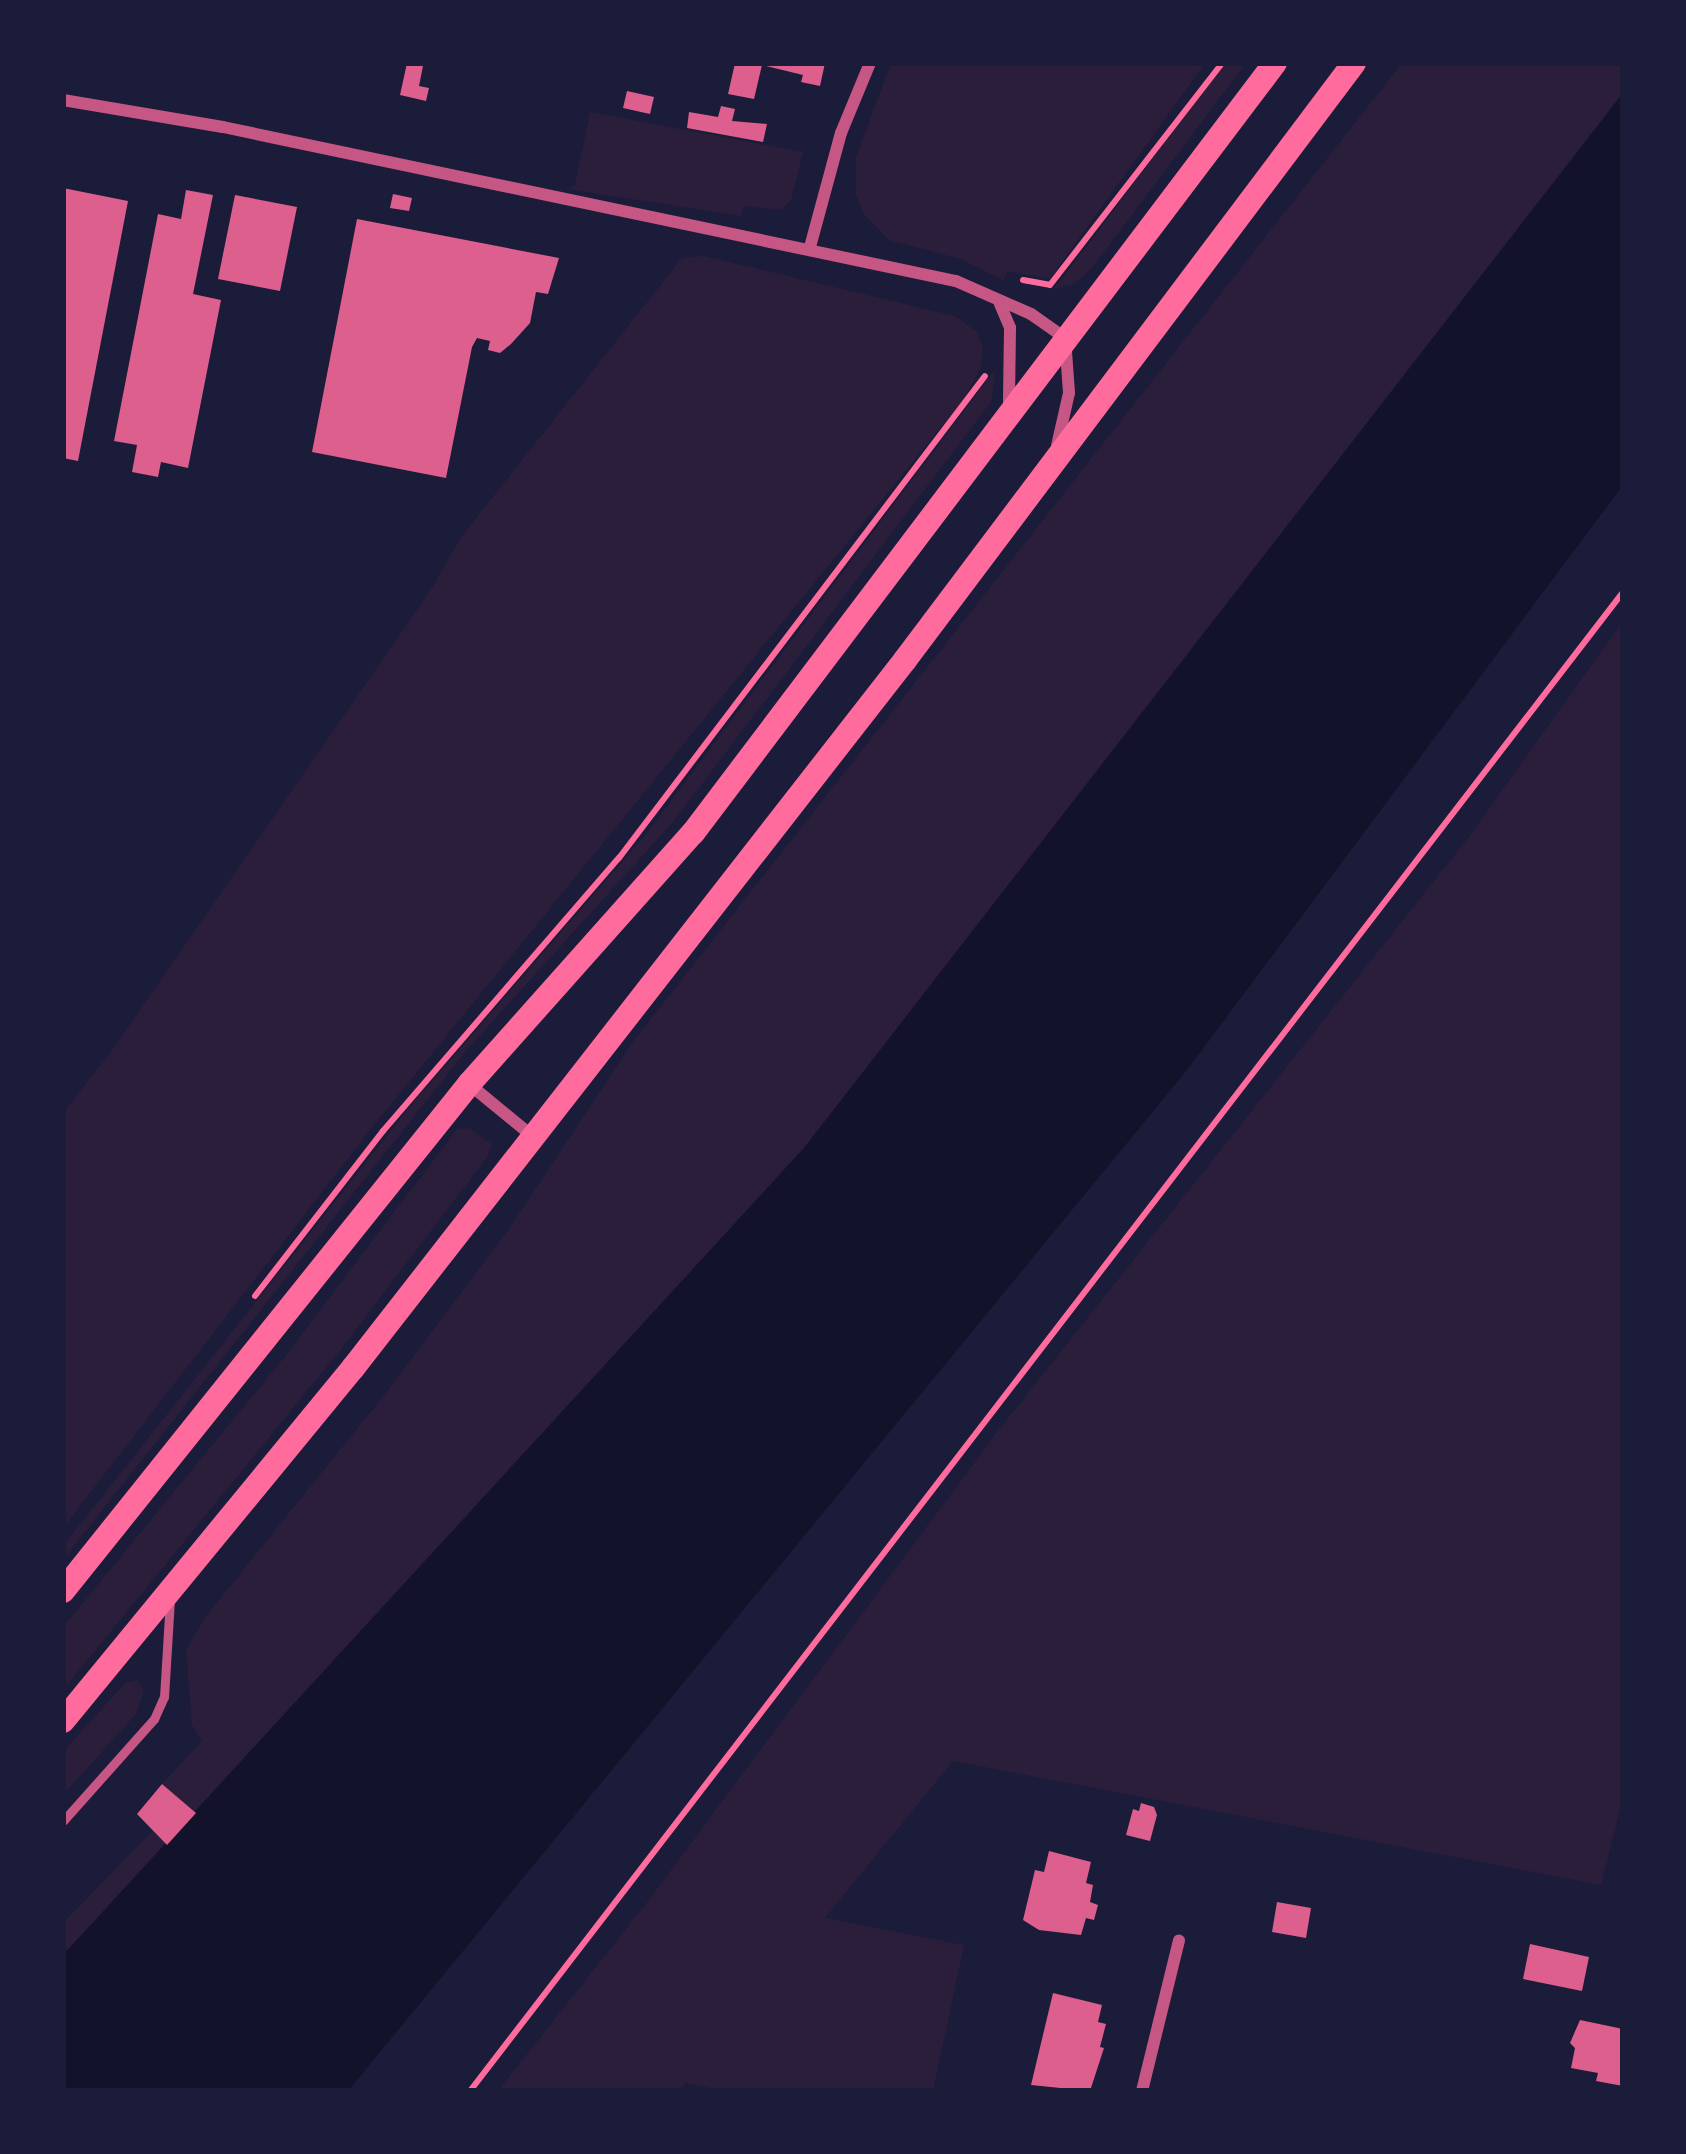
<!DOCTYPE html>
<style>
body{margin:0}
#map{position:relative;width:1686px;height:2154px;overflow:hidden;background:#1b1b3a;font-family:Figtree,sans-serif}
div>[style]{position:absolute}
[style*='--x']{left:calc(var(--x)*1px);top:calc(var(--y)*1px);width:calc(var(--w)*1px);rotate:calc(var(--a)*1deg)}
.green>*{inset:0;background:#2a1e3b}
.water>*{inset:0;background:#12122b}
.building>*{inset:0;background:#dd5f8e}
.path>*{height:6px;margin:-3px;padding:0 3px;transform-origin:3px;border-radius:3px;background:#ff6b9d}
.service>*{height:9px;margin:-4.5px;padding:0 4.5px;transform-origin:4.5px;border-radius:4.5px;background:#c65784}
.minor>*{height:12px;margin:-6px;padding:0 6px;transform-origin:6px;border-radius:6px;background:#c65784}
.secondary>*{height:24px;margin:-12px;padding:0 12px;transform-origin:12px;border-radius:12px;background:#ff6b9d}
span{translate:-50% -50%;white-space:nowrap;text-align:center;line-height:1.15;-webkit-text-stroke:9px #1b1b3a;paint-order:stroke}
.frame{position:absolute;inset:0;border:66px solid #1b1b3a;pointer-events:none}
</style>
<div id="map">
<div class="green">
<div style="clip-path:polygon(891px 63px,1205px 63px,1050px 279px,1007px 271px,1004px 281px,960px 259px,889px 240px,864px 214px,856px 195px,856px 157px)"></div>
<div style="clip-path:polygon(1225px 63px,1246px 63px,1091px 269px,1074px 284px,1054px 289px)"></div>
<div style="clip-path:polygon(1402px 63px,1623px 63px,1623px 93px,804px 1148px,196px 1813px,162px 1784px,202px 1741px,192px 1725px,186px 1650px,206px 1616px,385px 1394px,506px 1233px,635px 1039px)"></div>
<div style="clip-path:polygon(590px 112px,803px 152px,791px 200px,781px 210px,744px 206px,741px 216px,567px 189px,575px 185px)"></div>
<div style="clip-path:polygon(704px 256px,955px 316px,976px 331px,983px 348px,981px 367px,964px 399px,370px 1130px,63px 1528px,63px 1113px,113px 1049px,432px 588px,462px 536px,682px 258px)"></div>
<div style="clip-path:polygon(996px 368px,991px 402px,674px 821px,466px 1051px,63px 1560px,63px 1546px,412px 1104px,647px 833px)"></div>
<div style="clip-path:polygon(1623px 621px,1623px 1798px,1601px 1885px,953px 1761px,825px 1918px,964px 1945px,933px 2091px,724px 2091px,686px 2083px,678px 2091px,498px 2091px,648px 1901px,998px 1431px,1468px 838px)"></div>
<div style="clip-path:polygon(469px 1128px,492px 1144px,488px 1156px,338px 1353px,63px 1690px,63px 1627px,287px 1354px,457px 1129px)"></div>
<div style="clip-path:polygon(137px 1680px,144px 1690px,136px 1714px,63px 1795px,63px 1752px,125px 1683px)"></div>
<div style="clip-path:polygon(153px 1830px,167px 1845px,63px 1955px,63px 1923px)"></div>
</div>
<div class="water">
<div style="clip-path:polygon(1623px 93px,1623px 485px,1187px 1070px,348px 2091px,63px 2091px,63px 1955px,804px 1148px)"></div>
</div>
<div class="building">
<div style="clip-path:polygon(407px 63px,423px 66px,419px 86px,429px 88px,426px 101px,400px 95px)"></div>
<div style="clip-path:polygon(735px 63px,825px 63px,820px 86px,801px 82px,803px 75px,762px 65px,754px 99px,728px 94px)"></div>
<div style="clip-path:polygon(627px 91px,654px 97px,650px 114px,623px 108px)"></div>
<div style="clip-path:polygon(721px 106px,735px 109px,732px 121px,767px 124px,763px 142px,687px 128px,689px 112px,718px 117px)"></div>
<div style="clip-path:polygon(63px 188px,128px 201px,78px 461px,63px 458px)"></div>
<div style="clip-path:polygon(186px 190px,213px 195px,193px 294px,221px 300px,188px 468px,161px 462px,158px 477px,132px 472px,137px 445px,114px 441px,158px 214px,181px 219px)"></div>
<div style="clip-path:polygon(393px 194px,412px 198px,409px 211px,390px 208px)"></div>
<div style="clip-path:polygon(235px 195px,297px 207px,280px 291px,218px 279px)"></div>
<div style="clip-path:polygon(357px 219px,559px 258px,548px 294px,536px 292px,530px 323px,511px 344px,500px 353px,488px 350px,490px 341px,477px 338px,472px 347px,446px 478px,312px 452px)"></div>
<div style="clip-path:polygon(162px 1784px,196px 1813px,167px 1845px,137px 1814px)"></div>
<div style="clip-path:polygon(1141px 1803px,1154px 1807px,1157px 1815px,1150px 1841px,1126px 1835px,1133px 1809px,1139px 1811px)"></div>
<div style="clip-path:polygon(1049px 1851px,1091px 1862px,1086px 1883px,1093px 1885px,1090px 1902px,1098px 1905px,1094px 1920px,1086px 1918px,1081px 1935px,1039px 1930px,1023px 1920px,1035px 1870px,1044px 1872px)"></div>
<div style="clip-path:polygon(1277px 1902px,1311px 1908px,1306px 1938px,1272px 1932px)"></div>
<div style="clip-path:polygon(1530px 1944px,1589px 1957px,1582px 1991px,1523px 1979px)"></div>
<div style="clip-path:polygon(1053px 1993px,1102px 2005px,1098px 2022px,1106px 2024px,1100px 2047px,1104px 2048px,1090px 2091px,1031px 2085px)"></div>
<div style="clip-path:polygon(1580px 2020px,1623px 2029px,1623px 2086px,1596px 2081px,1598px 2073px,1571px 2068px,1575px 2048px,1570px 2043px)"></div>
</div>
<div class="path">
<div style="--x:1023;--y:280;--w:27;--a:10"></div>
<div style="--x:1050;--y:285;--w:281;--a:-52.2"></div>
<div style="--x:255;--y:1296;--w:209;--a:-52.2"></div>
<div style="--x:383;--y:1131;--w:361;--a:-49.2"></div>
<div style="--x:619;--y:858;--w:605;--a:-52.79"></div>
<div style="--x:470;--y:2091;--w:1891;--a:-52.43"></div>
</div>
<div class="service">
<div style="--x:63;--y:1821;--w:137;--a:-48.3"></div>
<div style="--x:154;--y:1719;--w:24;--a:-66"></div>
<div style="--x:164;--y:1697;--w:98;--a:-86.5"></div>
</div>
<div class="minor">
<div style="--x:63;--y:100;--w:162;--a:9.6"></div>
<div style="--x:223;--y:127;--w:749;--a:11.87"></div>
<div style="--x:956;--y:281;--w:82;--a:23.7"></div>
<div style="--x:1031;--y:314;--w:42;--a:35.2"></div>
<div style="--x:1065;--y:338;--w:55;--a:85.8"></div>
<div style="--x:1069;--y:393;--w:54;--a:102.8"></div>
<div style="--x:810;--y:247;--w:118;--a:-74.8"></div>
<div style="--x:841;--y:133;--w:76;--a:-67.5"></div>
<div style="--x:1000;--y:304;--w:26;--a:67"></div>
<div style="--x:1010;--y:328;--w:74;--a:90.8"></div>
<div style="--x:469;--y:1084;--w:80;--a:39.4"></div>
<div style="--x:1142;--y:2091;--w:155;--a:-76.2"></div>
</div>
<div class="secondary">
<div style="--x:63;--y:1591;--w:650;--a:-51.31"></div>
<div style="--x:469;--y:1084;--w:336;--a:-48.3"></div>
<div style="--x:693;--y:833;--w:965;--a:-52.92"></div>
<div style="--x:63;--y:1721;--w:457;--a:-50.6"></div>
<div style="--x:353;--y:1368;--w:898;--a:-52.06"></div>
<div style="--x:905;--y:660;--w:747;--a:-53.05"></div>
</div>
<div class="frame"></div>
</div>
